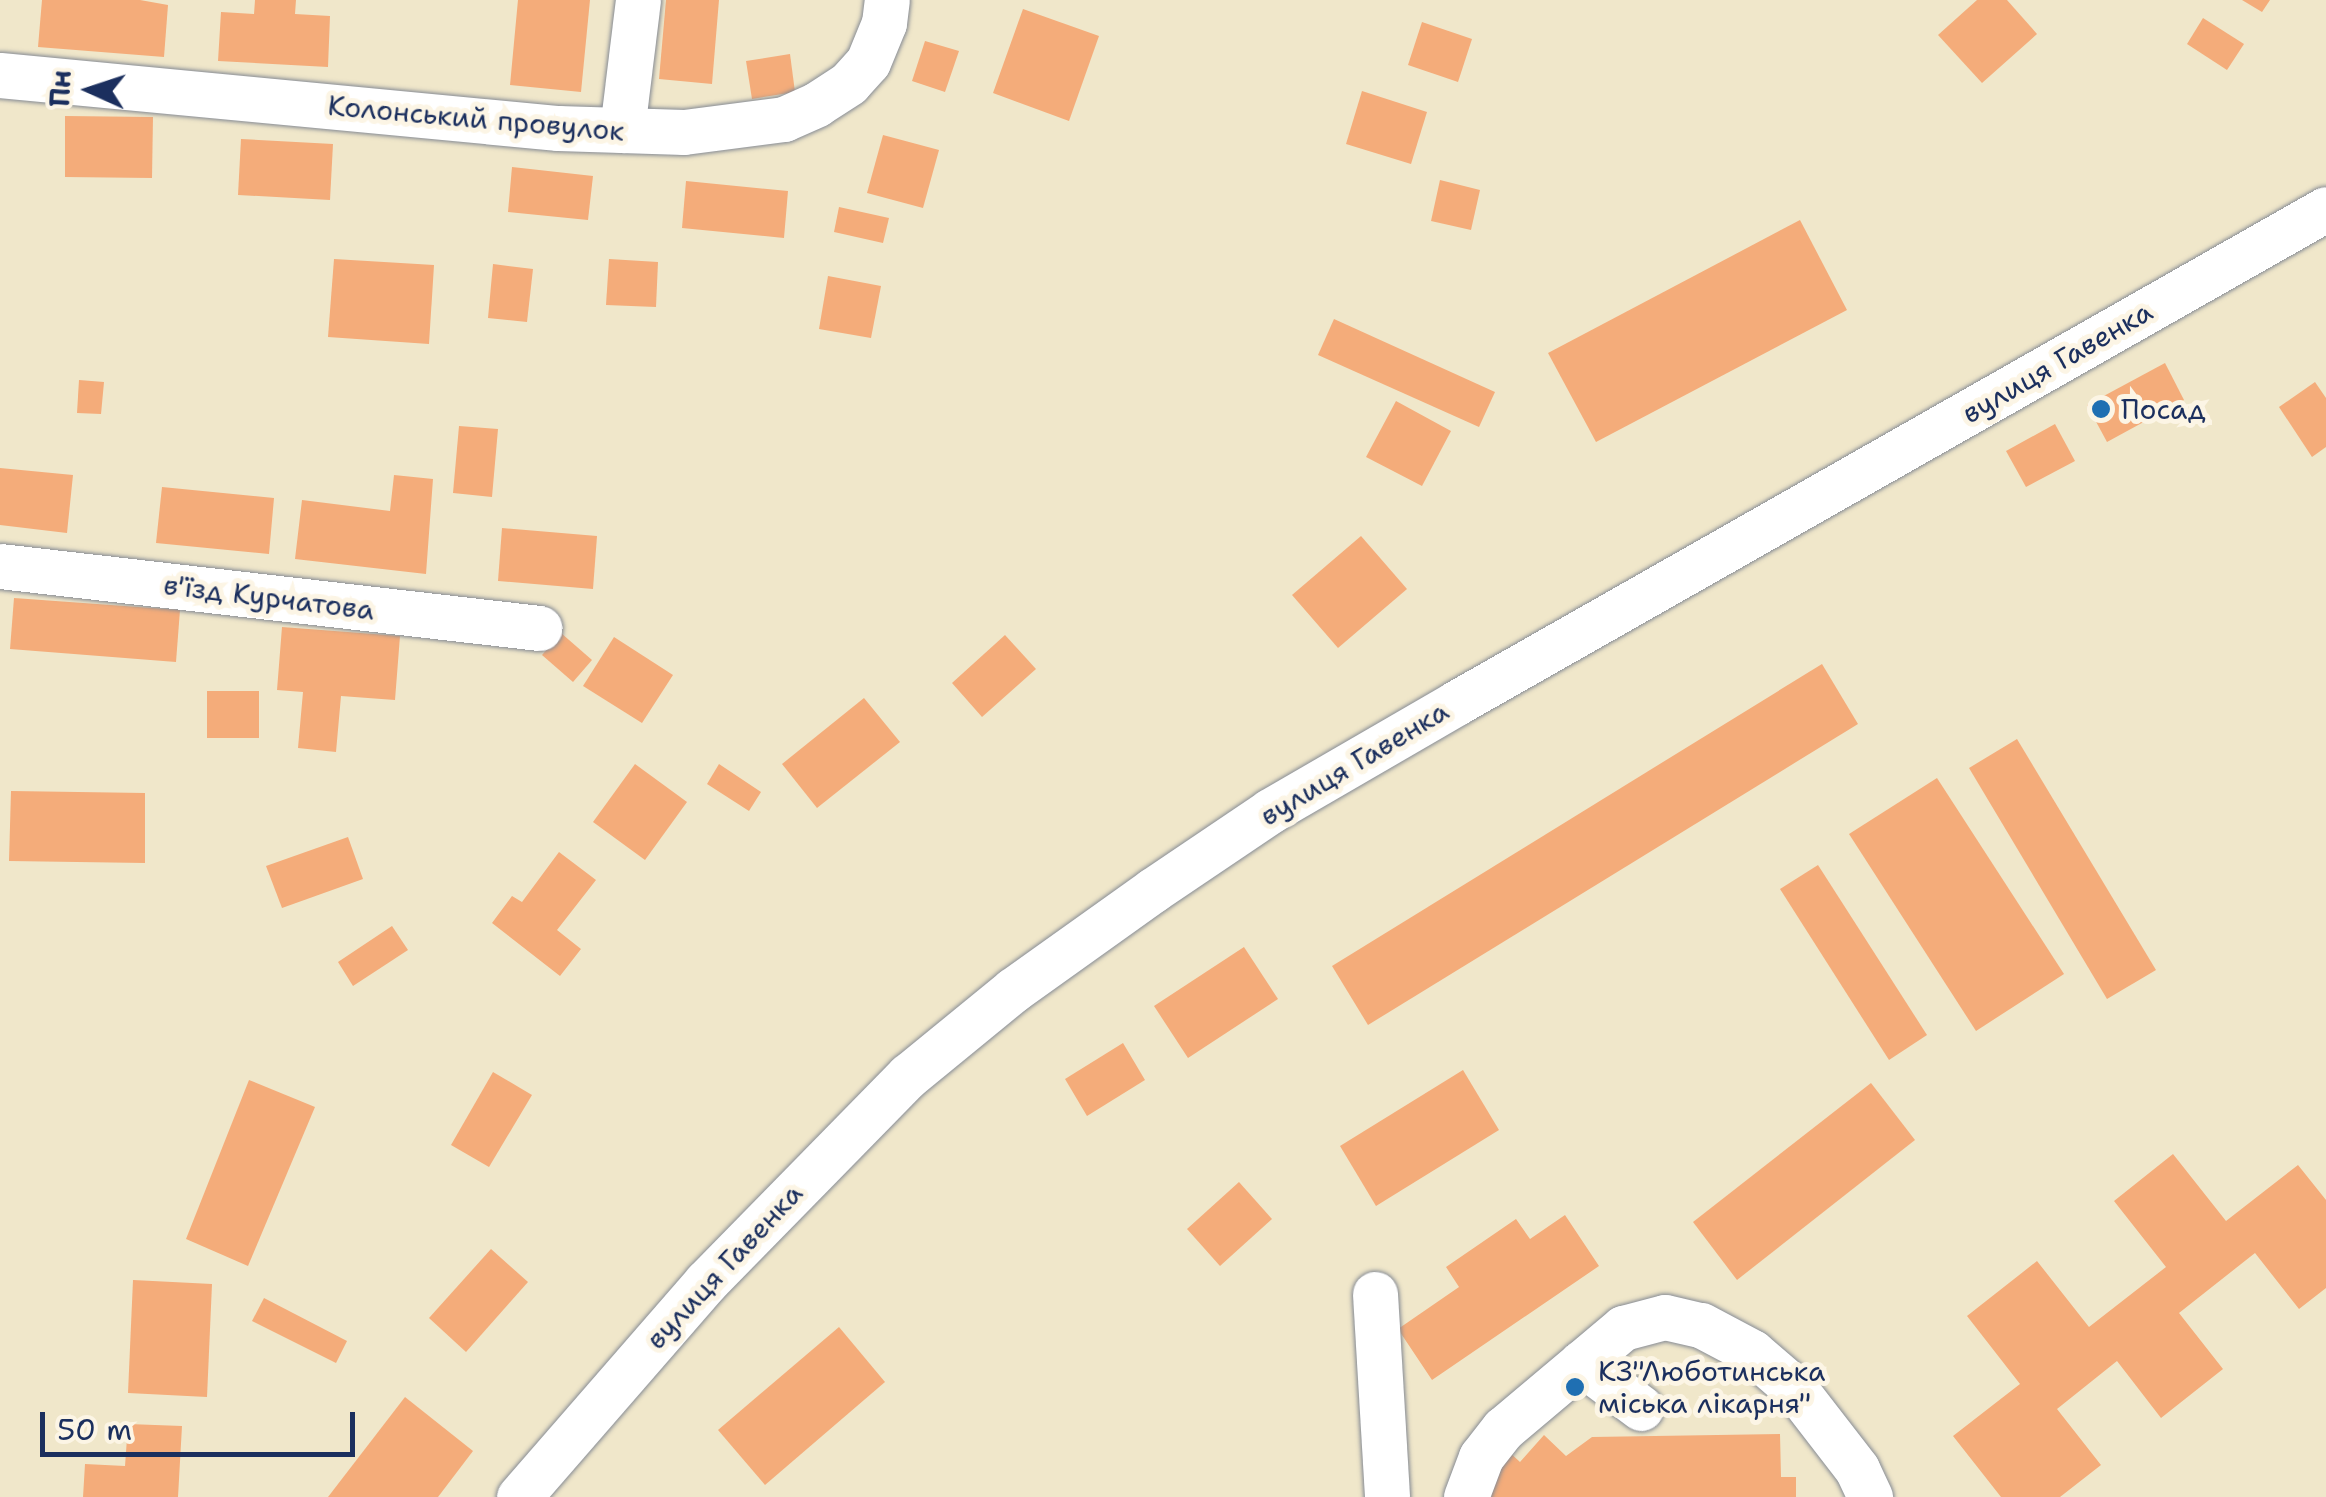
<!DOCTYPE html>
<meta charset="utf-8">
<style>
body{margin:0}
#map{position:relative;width:2326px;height:1497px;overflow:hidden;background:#f0e7ca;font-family:"Shantell Sans",sans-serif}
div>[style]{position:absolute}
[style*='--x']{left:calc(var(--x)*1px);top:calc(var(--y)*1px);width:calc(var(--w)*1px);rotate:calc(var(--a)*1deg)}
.building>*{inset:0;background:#f4ac7a}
.roads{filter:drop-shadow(0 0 2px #868b94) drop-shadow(0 0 2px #868b94)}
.minor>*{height:45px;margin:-22.5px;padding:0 22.5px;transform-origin:22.5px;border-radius:22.5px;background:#fff}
.dots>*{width:28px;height:28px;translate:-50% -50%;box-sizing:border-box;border:5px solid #fcf5e5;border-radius:50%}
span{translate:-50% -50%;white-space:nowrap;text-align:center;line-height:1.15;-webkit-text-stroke:10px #fcf5e5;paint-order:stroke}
.street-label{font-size:28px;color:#1b2f5e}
.poi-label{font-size:28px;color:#1b2f5e}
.left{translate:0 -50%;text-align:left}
.north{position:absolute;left:40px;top:40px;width:100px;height:100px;-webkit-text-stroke:8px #fcf5e5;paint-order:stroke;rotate:273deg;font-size:28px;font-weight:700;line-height:40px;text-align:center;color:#1b2f5e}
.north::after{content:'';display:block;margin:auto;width:35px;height:45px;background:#1b2f5e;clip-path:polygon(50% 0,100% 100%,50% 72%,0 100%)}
.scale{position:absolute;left:40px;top:1412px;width:315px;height:45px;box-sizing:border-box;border:5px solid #1b2f5e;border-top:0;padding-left:12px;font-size:30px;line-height:35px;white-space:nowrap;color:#1b2f5e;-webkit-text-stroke:8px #fcf5e5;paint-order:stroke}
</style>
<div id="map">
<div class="building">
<div style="clip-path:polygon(42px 0,140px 0,168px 5px,164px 57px,38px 47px)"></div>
<div style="clip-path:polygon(255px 0,296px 0,295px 14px,330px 16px,328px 67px,218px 61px,221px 12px,254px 14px)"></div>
<div style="clip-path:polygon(518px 0,590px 0,581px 92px,510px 85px)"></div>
<div style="clip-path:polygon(666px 0,719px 0,712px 84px,659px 79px)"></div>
<div style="clip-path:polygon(1977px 0,2007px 0,2037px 34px,1982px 83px,1938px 35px)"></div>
<div style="clip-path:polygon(2242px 0,2270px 0,2262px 12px)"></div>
<div style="clip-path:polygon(1023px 9px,1099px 36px,1069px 121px,993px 93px)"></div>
<div style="clip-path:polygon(2203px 18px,2244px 44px,2227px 70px,2187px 44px)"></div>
<div style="clip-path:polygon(1422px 22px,1472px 39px,1458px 82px,1408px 65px)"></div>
<div style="clip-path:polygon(925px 41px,959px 51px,945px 92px,912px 81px)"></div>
<div style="clip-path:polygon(790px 54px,795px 92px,752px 99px,746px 61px)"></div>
<div style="clip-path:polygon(1362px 91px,1427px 112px,1411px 164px,1346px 144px)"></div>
<div style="clip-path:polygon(65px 116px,153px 117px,152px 178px,65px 177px)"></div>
<div style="clip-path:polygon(883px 135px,939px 150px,923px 208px,867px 193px)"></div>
<div style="clip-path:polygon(241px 139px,333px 144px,330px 200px,238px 195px)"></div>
<div style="clip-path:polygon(512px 167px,593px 176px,588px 220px,508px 212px)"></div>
<div style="clip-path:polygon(1440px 180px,1480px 190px,1471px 230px,1431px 221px)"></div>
<div style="clip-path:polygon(686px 181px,788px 191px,784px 238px,682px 228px)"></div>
<div style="clip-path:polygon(839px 207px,889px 218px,883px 243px,834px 232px)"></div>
<div style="clip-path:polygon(1800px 220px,1847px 310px,1596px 442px,1548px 353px)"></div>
<div style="clip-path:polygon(334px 259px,434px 265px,429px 344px,328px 337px)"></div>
<div style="clip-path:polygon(609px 259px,658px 262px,656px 307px,606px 305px)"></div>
<div style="clip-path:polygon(493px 264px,533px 269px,527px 322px,488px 318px)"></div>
<div style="clip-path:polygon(828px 276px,881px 286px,871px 338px,819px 329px)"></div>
<div style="clip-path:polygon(1334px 319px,1495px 392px,1479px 427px,1318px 355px)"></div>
<div style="clip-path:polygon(2165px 363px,2184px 400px,2107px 442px,2087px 405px)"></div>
<div style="clip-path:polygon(79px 380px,104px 382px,101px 414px,77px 413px)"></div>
<div style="clip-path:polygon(2315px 382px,2326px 398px,2326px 447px,2312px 457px,2279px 407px)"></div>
<div style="clip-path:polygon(1396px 401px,1451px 431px,1422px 486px,1366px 457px)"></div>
<div style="clip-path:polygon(2055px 424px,2075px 461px,2026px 487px,2006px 451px)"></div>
<div style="clip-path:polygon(459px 426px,498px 429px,492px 497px,453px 493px)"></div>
<div style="clip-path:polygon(0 468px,73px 475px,67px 533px,0 525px)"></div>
<div style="clip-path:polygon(394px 475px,433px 479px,426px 574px,295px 559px,302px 500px,390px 511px)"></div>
<div style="clip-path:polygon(162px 487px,274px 498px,269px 554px,156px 543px)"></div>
<div style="clip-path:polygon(502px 528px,597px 536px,593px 589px,498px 581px)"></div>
<div style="clip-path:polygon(1361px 536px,1407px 589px,1338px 648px,1292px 595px)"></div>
<div style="clip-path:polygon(14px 598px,180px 610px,176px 662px,10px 649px)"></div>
<div style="clip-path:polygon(282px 627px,400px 636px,395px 700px,341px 696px,336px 752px,298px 748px,303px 692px,277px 690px)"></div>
<div style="clip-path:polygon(561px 633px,592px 660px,573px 682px,542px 655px)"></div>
<div style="clip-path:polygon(1005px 635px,1036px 669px,982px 717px,952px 683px)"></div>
<div style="clip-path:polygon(614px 637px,673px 675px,642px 723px,583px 686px)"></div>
<div style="clip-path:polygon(1822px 664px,1858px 724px,1368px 1025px,1332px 966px)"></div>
<div style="clip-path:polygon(207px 691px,259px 691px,259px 738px,207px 738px)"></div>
<div style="clip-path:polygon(864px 698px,900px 742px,817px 808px,782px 764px)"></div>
<div style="clip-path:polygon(2017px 739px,2156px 970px,2107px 999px,1969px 768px)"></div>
<div style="clip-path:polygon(635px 764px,687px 802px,645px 860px,593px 822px)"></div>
<div style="clip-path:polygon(719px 764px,761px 792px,749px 811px,707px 784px)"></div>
<div style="clip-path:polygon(1937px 778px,2064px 974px,1976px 1031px,1849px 834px)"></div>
<div style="clip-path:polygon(11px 791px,145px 793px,145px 863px,9px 861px)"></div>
<div style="clip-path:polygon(348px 837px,363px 879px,282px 908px,266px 866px)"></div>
<div style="clip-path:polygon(559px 852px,596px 880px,557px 930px,581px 949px,560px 976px,492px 923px,512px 896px,522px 902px)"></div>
<div style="clip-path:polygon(1818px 865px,1927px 1035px,1889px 1060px,1780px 889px)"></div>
<div style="clip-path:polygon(392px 926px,408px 950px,353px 986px,338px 962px)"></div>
<div style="clip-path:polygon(1244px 947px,1278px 999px,1188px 1058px,1154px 1006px)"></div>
<div style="clip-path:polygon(1123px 1043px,1145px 1080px,1087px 1116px,1065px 1079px)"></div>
<div style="clip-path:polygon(1463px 1070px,1499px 1130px,1376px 1206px,1340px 1146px)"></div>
<div style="clip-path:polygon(493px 1072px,532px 1095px,489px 1167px,451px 1145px)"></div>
<div style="clip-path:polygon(249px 1080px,315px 1107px,248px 1266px,186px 1239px)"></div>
<div style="clip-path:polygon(1871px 1083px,1915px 1140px,1737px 1280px,1693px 1222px)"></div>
<div style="clip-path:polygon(2173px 1154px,2226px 1221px,2298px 1165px,2326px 1200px,2326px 1288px,2299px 1309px,2255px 1253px,2179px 1313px,2223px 1369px,2161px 1418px,2117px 1361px,2057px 1409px,2101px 1465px,2060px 1497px,2001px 1497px,1953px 1436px,2020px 1384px,1967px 1316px,2037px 1261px,2089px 1327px,2166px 1267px,2114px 1201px)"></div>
<div style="clip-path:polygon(1239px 1182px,1272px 1219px,1220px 1266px,1187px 1229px)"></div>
<div style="clip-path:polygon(1565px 1215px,1599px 1266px,1432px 1380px,1398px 1329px,1459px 1287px,1446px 1267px,1516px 1219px,1530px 1239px)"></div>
<div style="clip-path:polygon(491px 1249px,528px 1282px,466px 1352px,429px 1318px)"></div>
<div style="clip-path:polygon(133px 1280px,212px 1284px,207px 1397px,128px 1393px)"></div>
<div style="clip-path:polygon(264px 1298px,347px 1341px,336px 1363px,252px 1321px)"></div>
<div style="clip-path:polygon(839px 1327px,885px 1382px,765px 1485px,718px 1430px)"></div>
<div style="clip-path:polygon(405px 1397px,473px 1451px,438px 1497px,328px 1497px)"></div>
<div style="clip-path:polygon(128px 1424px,182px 1426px,178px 1497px,83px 1497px,85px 1464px,125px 1466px)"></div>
<div style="clip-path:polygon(1780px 1434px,1781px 1477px,1796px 1477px,1796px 1497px,1492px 1497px,1478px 1483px,1508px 1451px,1520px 1462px,1544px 1435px,1566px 1456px,1592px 1437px)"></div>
</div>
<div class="roads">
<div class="minor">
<div style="--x:0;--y:75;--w:561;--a:5.43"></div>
<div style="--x:558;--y:128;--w:126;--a:1.8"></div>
<div style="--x:684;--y:132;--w:101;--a:-7.4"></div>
<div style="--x:784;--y:119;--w:36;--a:-24"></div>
<div style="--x:817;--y:104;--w:38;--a:-33"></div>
<div style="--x:849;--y:83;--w:28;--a:-48"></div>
<div style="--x:868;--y:62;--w:42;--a:-67.7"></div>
<div style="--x:884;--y:23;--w:23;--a:-83"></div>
<div style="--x:622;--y:130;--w:131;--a:-83"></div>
<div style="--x:0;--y:566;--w:543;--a:6.56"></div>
<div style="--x:1375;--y:1294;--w:203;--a:86.6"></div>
<div style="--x:1581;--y:1363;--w:75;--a:36.9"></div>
<div style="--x:519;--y:1497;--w:285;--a:-49"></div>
<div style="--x:706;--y:1282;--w:289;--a:-45.6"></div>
<div style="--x:908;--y:1076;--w:136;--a:-39.3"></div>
<div style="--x:1013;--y:990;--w:172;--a:-35.5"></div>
<div style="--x:1153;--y:890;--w:141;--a:-34"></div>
<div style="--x:1270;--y:811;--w:215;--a:-30.1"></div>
<div style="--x:1456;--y:703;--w:1000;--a:-29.59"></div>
<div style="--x:1466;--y:1497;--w:43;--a:-69.4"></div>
<div style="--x:1481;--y:1457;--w:36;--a:-52"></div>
<div style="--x:1503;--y:1429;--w:157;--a:-40.1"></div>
<div style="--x:1623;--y:1328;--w:43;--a:-14.7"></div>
<div style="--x:1665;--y:1317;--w:37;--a:13"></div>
<div style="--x:1701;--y:1325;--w:58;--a:27.9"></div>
<div style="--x:1752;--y:1352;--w:58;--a:40.8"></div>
<div style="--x:1796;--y:1390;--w:100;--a:52.3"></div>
<div style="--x:1857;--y:1469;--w:31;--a:65"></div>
</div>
</div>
<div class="dots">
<div style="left:2101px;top:409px;background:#1f6fb2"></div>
<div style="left:1575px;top:1387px;background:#1f6fb2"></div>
</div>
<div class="street-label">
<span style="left:476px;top:118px;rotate:5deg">Колонський провулок</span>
<span style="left:2057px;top:362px;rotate:-30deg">вулиця Гавенка</span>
<span style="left:269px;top:597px;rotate:7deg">в'їзд Курчатова</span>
<span style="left:1354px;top:763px;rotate:-31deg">вулиця Гавенка</span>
<span style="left:724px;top:1266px;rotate:-47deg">вулиця Гавенка</span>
</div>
<div class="poi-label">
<span class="left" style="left:2121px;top:409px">Посад</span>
<span class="left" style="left:1598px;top:1387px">КЗ"Люботинська<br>мiська лiкарня"</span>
</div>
<div class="north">Пн</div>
<div class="scale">50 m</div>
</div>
